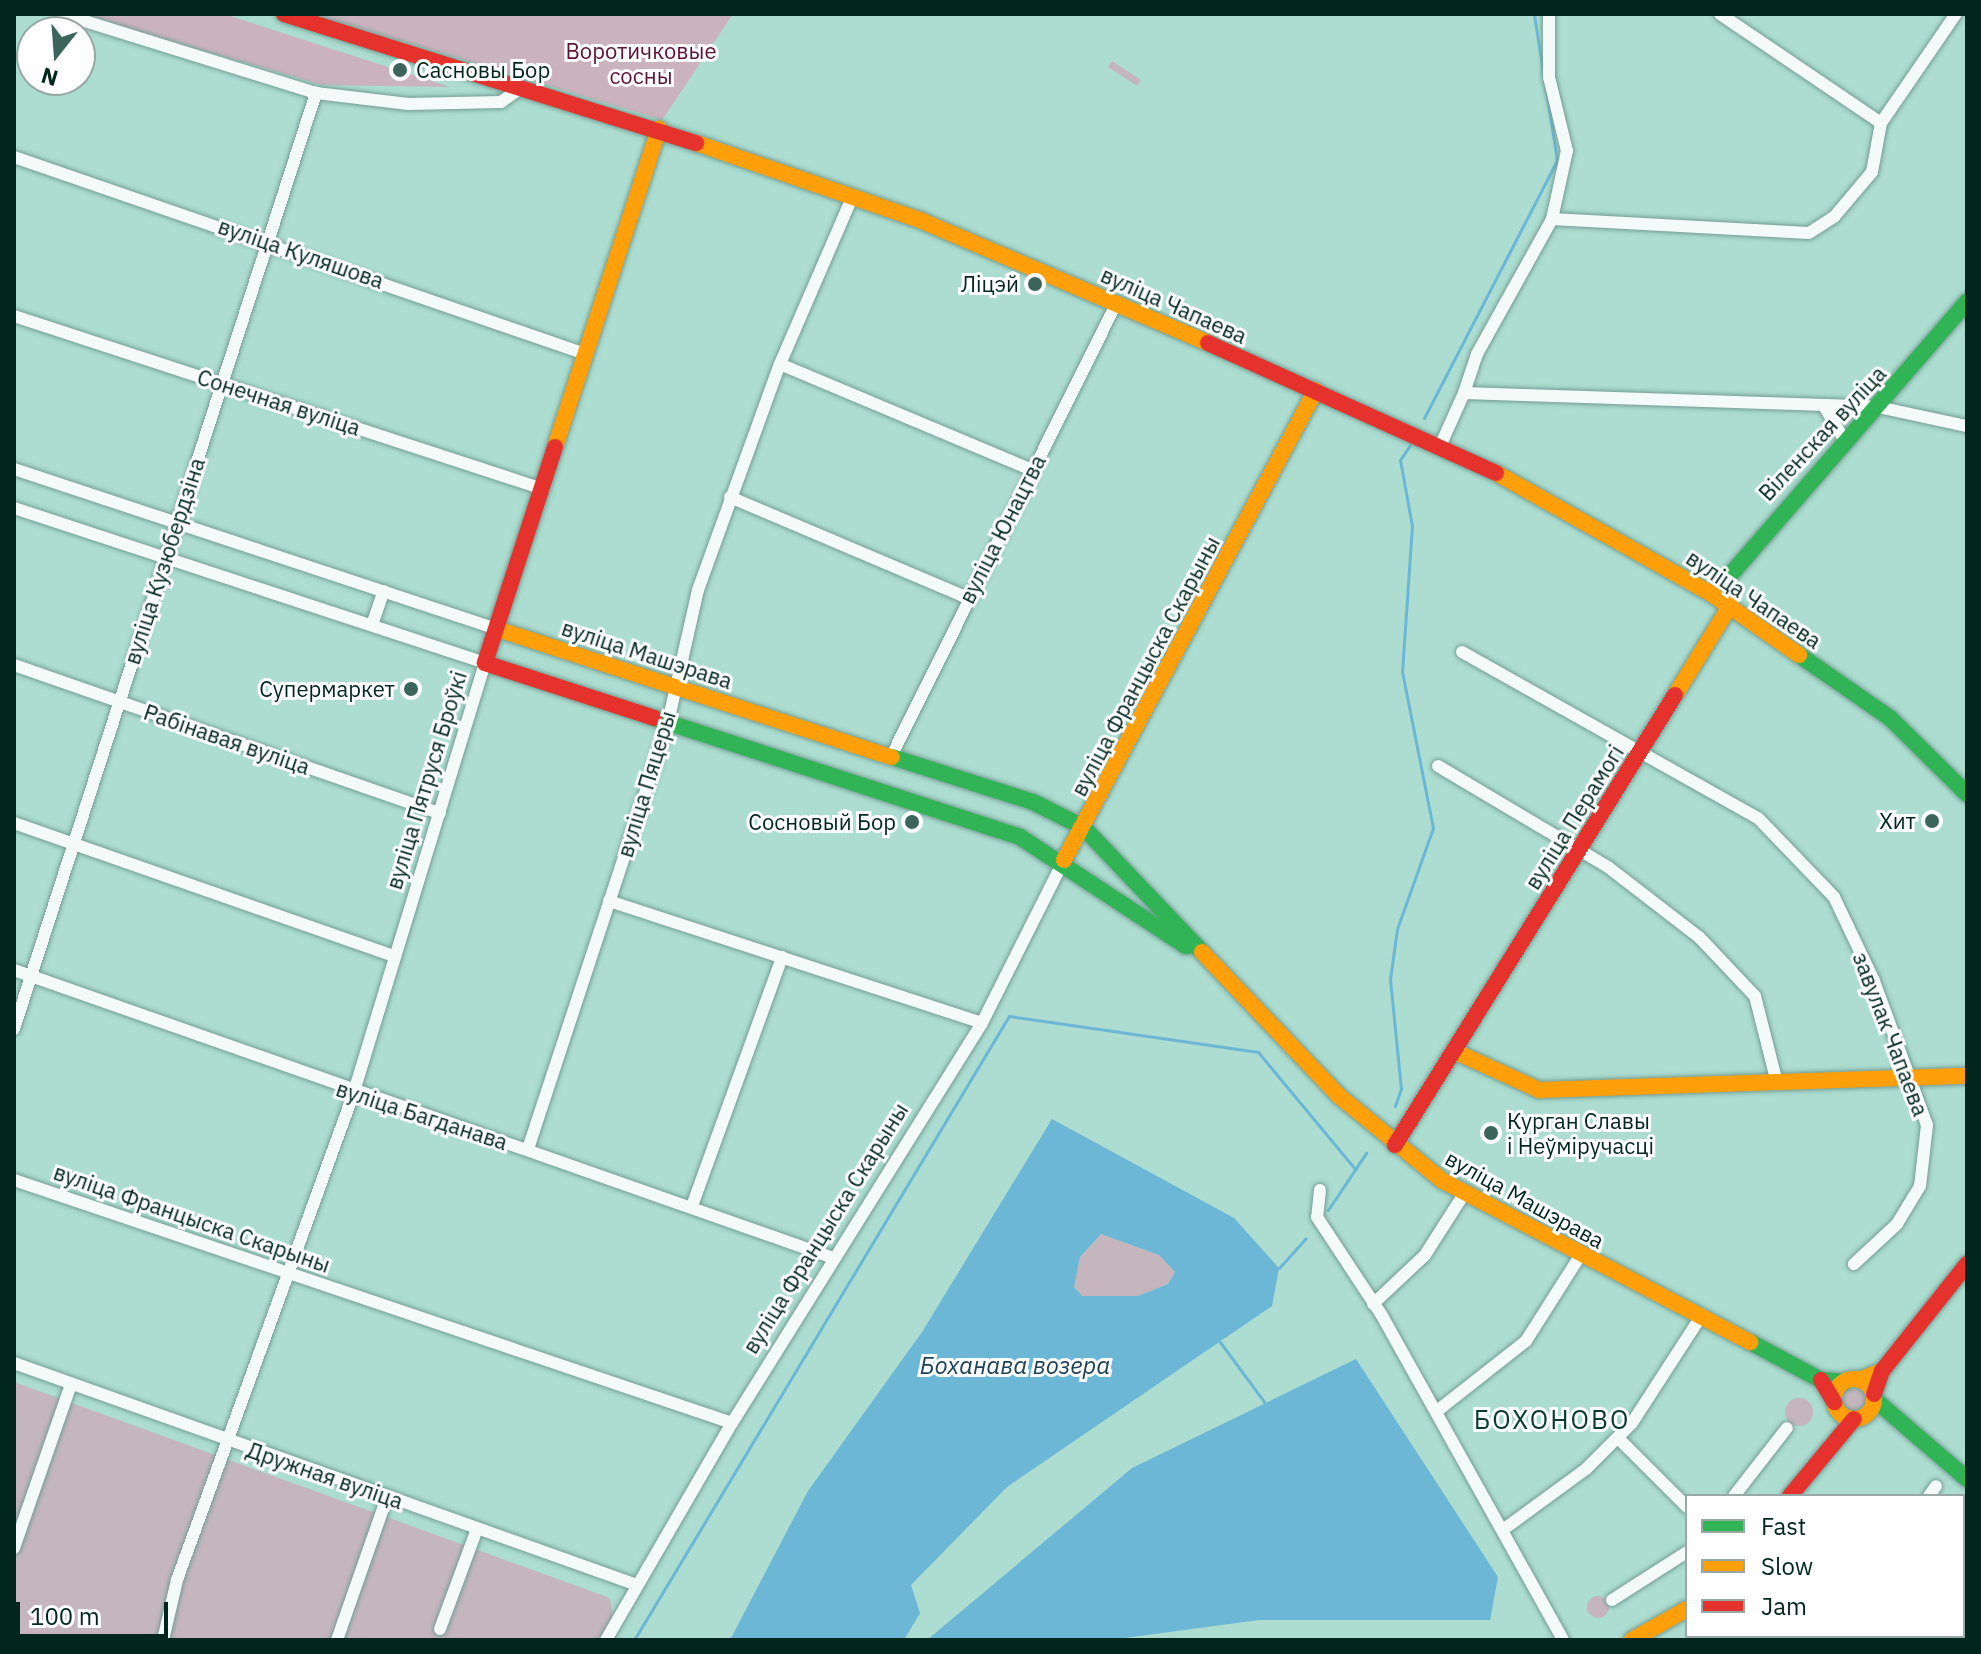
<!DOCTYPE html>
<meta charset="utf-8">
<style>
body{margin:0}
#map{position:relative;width:1981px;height:1654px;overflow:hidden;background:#acddd0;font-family:"IBM Plex Sans",sans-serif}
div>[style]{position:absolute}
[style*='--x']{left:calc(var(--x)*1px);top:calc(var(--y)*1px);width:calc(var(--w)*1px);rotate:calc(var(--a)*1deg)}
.green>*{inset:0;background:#c5b6be}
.round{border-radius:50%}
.forest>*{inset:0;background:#cbb3be}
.water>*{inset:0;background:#6cb7d5}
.stream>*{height:3px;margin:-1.5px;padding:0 1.5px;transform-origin:1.5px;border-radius:1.5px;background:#6cb7d5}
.roads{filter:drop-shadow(0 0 2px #759d93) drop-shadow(0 0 2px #759d93)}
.street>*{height:12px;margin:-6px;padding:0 6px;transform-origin:6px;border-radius:6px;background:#f3faf8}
.fast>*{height:16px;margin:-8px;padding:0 8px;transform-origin:8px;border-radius:8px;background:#30b455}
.slow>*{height:16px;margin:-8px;padding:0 8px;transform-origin:8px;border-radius:8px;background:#ff9f0a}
.slow>.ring{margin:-8px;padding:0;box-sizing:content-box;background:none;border:16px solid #ff9f0a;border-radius:50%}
.jam>*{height:16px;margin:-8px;padding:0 8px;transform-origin:8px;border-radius:8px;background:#e5322d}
.dots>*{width:22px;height:22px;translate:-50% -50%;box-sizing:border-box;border:4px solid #fefefe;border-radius:50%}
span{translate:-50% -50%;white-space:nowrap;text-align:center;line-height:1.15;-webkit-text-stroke:6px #fefefe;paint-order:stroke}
.park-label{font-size:22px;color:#5d1337}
.poi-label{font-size:22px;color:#00261e}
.left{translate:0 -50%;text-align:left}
.right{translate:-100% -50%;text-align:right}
.street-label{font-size:22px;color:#00261e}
.water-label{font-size:24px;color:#1d4257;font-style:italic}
.quarter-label{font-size:26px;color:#083c31;letter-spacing:2px}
.frame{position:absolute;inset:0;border:16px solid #00261e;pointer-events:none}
.legend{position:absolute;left:1685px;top:1494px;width:280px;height:144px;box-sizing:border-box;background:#fefefe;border:2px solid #98a8a4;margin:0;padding:10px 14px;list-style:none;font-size:24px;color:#00261e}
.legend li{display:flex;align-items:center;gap:16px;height:40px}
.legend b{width:40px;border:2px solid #98a8a4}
.north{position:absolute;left:16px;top:16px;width:80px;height:80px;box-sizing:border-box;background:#fefefe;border:2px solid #98a8a4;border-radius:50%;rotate:197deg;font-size:22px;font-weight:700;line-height:32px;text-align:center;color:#00261e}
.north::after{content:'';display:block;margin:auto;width:28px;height:36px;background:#3c665c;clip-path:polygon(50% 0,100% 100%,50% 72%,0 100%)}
.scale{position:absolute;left:16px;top:1602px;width:152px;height:36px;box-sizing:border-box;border:4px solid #00261e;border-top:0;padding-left:10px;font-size:24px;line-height:28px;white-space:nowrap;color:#00261e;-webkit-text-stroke:6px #fefefe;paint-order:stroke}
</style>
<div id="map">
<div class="green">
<div style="clip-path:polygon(1112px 61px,1141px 80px,1137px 86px,1108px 67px)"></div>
<div style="clip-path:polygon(1101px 1234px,1159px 1255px,1175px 1272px,1168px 1284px,1138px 1296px,1082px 1296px,1074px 1287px,1080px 1257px)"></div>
<div style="clip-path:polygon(14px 1382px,610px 1598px,617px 1640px,14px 1640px)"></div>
<div class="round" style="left:1840px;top:1385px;width:30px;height:30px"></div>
<div class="round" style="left:1785px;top:1398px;width:28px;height:28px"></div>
<div class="round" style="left:1587px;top:1596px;width:22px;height:22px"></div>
</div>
<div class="forest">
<div style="clip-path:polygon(77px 14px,224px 14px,450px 87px,322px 85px)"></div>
<div style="clip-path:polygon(313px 14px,733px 14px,662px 120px)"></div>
</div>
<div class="water">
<div style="clip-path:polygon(evenodd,1052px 1119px,1234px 1218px,1279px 1268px,1272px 1306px,1007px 1487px,911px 1585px,920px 1613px,904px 1640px,730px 1640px,808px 1491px,922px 1332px,1052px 1119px,1101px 1234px,1159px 1255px,1175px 1272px,1168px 1284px,1138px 1296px,1082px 1296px,1074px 1287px,1080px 1257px,1101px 1234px)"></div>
<div style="clip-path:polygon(1356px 1359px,1498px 1577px,1490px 1620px,1259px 1620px,1110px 1640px,927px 1640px,1132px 1468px)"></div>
</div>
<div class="stream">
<div style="--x:1424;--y:418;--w:290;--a:-62.7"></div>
<div style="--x:1557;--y:160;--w:148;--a:-99"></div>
<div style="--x:1395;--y:1106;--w:18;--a:-71"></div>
<div style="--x:1401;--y:1089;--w:111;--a:-95.7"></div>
<div style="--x:1390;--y:979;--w:50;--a:-82"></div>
<div style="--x:1397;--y:929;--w:107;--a:-70.4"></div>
<div style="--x:1433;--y:828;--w:159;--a:-101.2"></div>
<div style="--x:1402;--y:672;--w:146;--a:-86.1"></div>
<div style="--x:1412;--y:526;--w:67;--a:-100.3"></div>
<div style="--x:1400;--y:460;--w:18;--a:-56"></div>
<div style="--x:1328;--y:1210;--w:69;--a:-56.3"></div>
<div style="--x:1279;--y:1268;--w:40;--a:-48"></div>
<div style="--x:1220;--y:1342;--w:76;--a:53.6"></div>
<div style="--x:634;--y:1640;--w:728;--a:-59"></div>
<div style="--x:1009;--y:1016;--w:252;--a:8.2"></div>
<div style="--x:1258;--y:1052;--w:153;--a:50.3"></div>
</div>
<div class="roads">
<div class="street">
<div style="--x:62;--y:14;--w:266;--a:17.3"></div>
<div style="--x:316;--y:93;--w:93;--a:6.8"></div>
<div style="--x:408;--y:104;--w:93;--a:-1.2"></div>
<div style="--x:501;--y:102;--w:21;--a:-35"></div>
<div style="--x:1720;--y:14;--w:194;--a:34.1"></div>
<div style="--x:1881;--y:123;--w:132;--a:-55.5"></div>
<div style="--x:14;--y:157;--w:604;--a:19.03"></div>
<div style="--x:1552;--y:219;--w:257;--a:3.1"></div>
<div style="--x:1809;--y:233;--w:30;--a:-33"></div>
<div style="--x:1834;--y:217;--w:59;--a:-49.8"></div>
<div style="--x:1872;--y:172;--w:50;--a:-79.6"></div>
<div style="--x:14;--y:316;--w:557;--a:18.11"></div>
<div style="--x:780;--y:364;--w:273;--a:22.8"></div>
<div style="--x:1464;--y:393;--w:41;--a:-71.6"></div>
<div style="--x:1477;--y:354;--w:154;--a:-60.9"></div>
<div style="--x:1552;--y:219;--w:70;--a:-77.6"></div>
<div style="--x:1567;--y:151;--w:76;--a:-103.7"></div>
<div style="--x:1549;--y:77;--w:63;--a:-90"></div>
<div style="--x:1824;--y:406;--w:41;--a:59"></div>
<div style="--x:1442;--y:442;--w:54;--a:-65.8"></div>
<div style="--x:1464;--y:393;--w:414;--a:1.9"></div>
<div style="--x:1878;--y:407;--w:91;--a:12.1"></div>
<div style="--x:14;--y:469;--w:509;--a:18.33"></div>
<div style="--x:730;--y:497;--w:256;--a:23"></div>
<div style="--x:14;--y:508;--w:496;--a:18.2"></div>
<div style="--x:485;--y:663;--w:452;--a:107"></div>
<div style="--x:353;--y:1095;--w:516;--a:109.95"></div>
<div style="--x:177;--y:1580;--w:62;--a:103.1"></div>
<div style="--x:372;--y:625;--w:36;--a:-71"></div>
<div style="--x:1462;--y:652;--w:339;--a:29.3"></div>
<div style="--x:1758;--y:818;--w:110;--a:46.1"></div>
<div style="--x:1834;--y:897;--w:93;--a:64.5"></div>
<div style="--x:1874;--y:981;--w:153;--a:69.8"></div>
<div style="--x:1927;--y:1125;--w:61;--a:96.5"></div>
<div style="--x:1920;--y:1186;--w:44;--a:121.2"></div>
<div style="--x:1897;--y:1224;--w:59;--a:137.1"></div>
<div style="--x:14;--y:665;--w:451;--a:19.2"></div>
<div style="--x:892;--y:755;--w:504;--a:-63.59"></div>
<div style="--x:1438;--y:766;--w:198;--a:30.7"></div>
<div style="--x:1608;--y:867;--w:115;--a:37.6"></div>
<div style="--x:1699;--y:937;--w:81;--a:46.5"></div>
<div style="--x:1755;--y:996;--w:90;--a:75.8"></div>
<div style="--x:14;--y:823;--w:402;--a:19.3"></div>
<div style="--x:609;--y:901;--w:392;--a:18.1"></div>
<div style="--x:14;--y:970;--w:866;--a:19.36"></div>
<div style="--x:14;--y:1029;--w:984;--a:-72.12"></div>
<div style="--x:528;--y:1149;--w:449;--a:-71.8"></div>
<div style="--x:668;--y:722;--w:135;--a:-77.2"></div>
<div style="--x:698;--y:590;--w:240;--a:-70.1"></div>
<div style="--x:780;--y:364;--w:181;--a:-66.6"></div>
<div style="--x:14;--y:1180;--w:758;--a:18.7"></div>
<div style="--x:732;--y:1423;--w:472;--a:-58"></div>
<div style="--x:982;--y:1023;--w:182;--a:-63.3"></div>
<div style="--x:1320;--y:1190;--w:27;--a:96"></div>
<div style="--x:1317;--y:1217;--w:116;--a:56.6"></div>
<div style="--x:1381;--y:1314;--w:373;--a:60.8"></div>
<div style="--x:692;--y:1206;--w:265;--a:-70.1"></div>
<div style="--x:1373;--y:1304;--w:71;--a:-43.3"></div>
<div style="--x:1425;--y:1255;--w:72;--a:-57.4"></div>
<div style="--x:14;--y:1363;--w:661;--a:19.61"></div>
<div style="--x:1437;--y:1411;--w:113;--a:-38.2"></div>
<div style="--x:1526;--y:1341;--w:101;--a:-57.6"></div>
<div style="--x:1618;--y:1438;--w:98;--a:45"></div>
<div style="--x:1734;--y:1496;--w:86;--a:-52.1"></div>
<div style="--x:1929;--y:1496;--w:12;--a:-55"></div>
<div style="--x:1504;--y:1529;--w:102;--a:-36.2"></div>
<div style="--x:1586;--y:1469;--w:65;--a:-45"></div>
<div style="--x:1632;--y:1423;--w:129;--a:-57.1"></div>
<div style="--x:14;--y:1548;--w:174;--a:-70.8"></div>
<div style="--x:1612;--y:1600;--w:89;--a:-32.6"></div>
<div style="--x:440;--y:1629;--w:107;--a:-69.7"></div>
<div style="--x:1708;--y:1636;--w:4;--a:63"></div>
<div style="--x:337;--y:1640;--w:151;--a:-70.7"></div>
<div style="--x:606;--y:1640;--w:251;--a:-59.9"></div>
<div style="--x:1826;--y:1640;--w:5;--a:-53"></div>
</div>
<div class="fast">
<div style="--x:1713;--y:595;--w:388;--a:-49.1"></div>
<div style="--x:1799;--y:655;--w:111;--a:34.7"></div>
<div style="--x:1890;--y:718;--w:108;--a:44.6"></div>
<div style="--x:654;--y:718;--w:385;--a:18"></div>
<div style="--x:1020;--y:837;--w:199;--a:33.3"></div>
<div style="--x:892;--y:757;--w:148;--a:17.7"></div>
<div style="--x:1033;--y:802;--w:56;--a:26.6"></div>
<div style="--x:1083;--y:827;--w:173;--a:46.4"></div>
<div style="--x:1750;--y:1342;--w:81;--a:28.2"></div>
<div style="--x:1821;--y:1380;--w:24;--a:5"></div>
<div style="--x:1874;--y:1399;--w:123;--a:40.7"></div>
</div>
<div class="slow">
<div style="--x:696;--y:143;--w:239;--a:19"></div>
<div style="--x:922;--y:221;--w:311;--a:23.1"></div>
<div style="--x:555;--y:447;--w:335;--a:-71.9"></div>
<div style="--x:1496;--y:473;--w:249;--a:29.3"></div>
<div style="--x:1713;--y:595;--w:105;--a:34.9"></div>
<div style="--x:497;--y:629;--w:415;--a:18"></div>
<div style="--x:1675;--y:695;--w:105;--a:-58.3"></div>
<div style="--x:1064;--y:860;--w:533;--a:-61.8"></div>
<div style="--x:1202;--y:952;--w:199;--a:46.4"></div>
<div style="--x:1339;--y:1096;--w:134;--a:39.3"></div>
<div style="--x:1443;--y:1181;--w:347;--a:27.7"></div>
<div style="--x:1454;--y:1051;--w:94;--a:24.6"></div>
<div style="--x:1539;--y:1090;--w:428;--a:-1.9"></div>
<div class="ring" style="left:1834px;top:1379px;width:24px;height:24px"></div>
<div style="--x:1859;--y:1380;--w:25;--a:-21"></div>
<div style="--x:1632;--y:1640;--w:63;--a:-29.4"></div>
</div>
<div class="jam">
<div style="--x:284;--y:14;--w:432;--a:17.4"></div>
<div style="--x:1208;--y:343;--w:316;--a:24.3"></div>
<div style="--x:555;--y:447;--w:227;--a:108"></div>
<div style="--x:485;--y:663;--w:178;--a:18"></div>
<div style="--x:1395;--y:1145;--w:530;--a:-58.11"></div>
<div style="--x:1821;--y:1380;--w:26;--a:59"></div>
<div style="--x:1874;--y:1394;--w:24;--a:-71"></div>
<div style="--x:1882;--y:1371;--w:137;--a:-51.5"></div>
<div style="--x:1790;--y:1496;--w:100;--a:-50.3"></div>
</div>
</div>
<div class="dots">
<div style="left:400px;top:70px;background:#3c665c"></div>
<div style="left:1035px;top:284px;background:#3c665c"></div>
<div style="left:411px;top:689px;background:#3c665c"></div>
<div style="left:1932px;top:821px;background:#3c665c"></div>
<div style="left:912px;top:822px;background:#3c665c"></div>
<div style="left:1491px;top:1133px;background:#3c665c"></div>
</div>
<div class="park-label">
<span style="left:641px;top:63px">Воротичковые<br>сосны</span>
</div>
<div class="poi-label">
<span class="left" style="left:416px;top:70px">Сасновы Бор</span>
<span class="right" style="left:1019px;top:284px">Ліцэй</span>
<span class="right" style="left:395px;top:689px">Супермаркет</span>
<span class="right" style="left:1916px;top:821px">Хит</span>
<span class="right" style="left:896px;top:822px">Сосновый Бор</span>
<span class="left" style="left:1507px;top:1133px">Курган Славы<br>і Неўміручасці</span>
</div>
<div class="street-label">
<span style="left:301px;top:253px;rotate:19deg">вуліца Куляшова</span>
<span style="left:1174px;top:305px;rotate:24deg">вуліца Чапаева</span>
<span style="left:279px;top:402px;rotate:18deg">Сонечная вуліца</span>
<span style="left:1822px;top:433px;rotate:-47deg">Віленская вуліца</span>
<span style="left:1002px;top:529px;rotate:-63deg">вуліца Юнацтва</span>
<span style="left:164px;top:561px;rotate:-72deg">вуліца Кузюбердзіна</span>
<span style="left:1754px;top:599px;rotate:34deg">вуліца Чапаева</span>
<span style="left:647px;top:654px;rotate:18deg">вуліца Машэрава</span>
<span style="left:1145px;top:666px;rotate:-62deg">вуліца Францыска Скарыны</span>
<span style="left:227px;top:739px;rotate:19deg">Рабінавая вуліца</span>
<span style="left:426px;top:780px;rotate:-73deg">вуліца Пятруся Броўкі</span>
<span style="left:646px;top:784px;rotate:-73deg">вуліца Пяцеры</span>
<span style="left:1574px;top:817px;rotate:-58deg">вуліца Перамогі</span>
<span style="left:1891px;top:1034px;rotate:69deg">завулак Чапаева</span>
<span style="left:422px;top:1115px;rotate:18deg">вуліца Багданава</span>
<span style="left:1525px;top:1199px;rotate:29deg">вуліца Машэрава</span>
<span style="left:192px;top:1218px;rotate:19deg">вуліца Францыска Скарыны</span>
<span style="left:825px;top:1228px;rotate:-58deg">вуліца Францыска Скарыны</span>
<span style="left:325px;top:1475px;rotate:19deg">Дружная вуліца</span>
</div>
<div class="water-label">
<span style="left:1015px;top:1366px">Боханава возера</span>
</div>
<div class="quarter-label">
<span style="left:1552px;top:1420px">БОХОНОВО</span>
</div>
<div class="frame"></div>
<ul class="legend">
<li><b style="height:10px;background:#30b455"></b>Fast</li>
<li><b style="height:10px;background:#ff9f0a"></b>Slow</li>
<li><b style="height:10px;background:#e5322d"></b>Jam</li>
</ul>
<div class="north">N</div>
<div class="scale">100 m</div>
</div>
